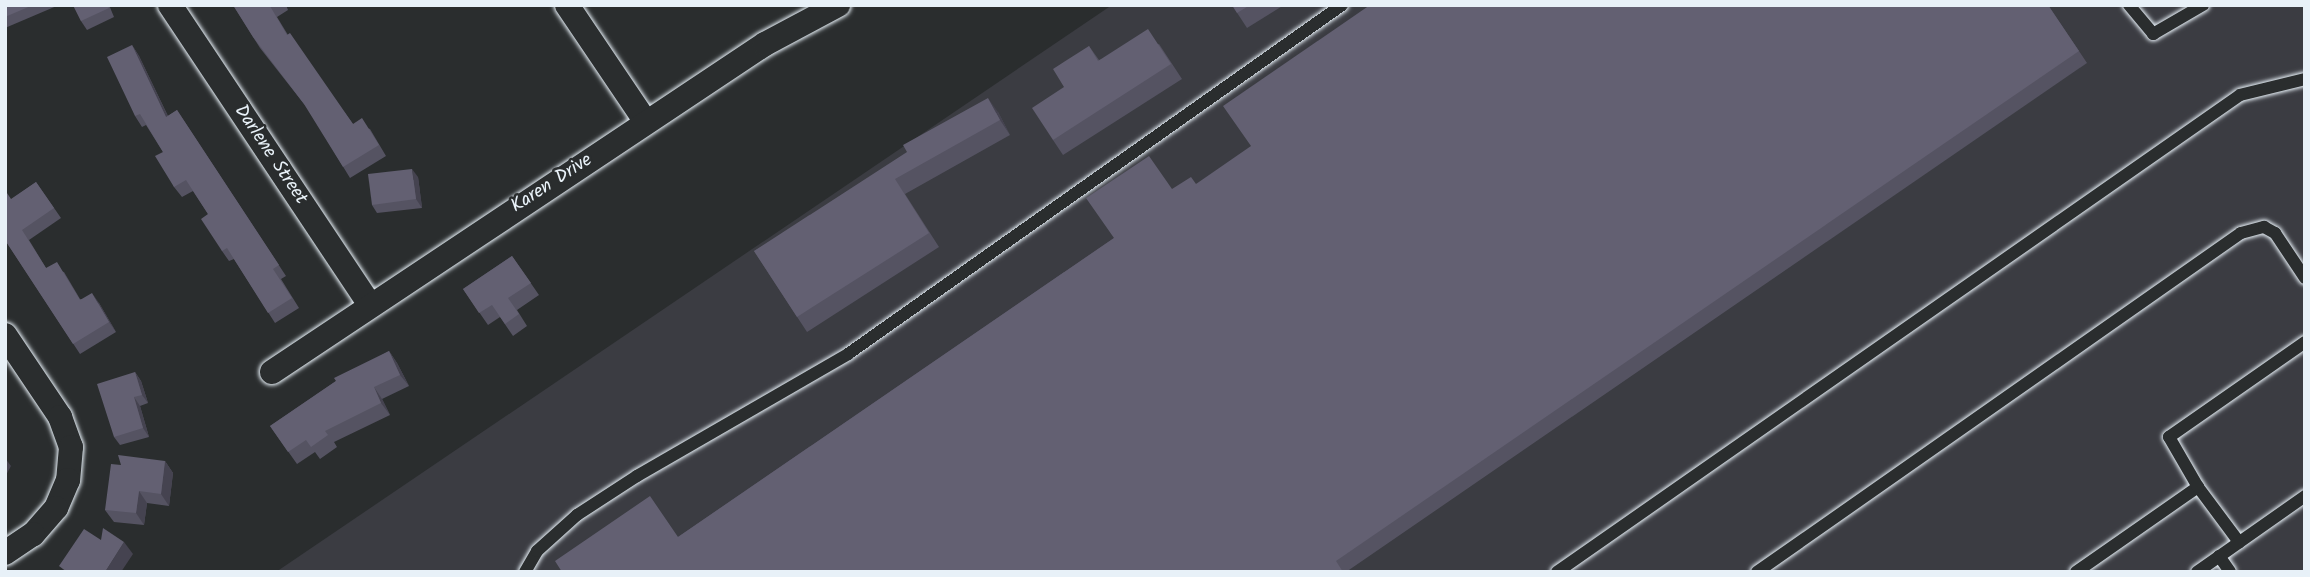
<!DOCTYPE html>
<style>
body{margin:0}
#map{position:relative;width:2310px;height:577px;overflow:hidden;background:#2a2d2e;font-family:Kalam,sans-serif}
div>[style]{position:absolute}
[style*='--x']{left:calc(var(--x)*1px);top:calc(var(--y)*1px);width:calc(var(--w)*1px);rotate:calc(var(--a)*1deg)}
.built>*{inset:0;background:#3b3c42}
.roads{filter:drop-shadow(0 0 2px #e8f1f8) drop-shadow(0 0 2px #e8f1f8)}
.lane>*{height:12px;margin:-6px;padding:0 6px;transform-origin:6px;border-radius:6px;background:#2a2d2e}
.street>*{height:24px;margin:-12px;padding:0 12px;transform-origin:12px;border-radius:12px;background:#2a2d2e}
.wall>*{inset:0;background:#555362}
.shaded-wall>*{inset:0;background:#454350}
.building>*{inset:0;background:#636072}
span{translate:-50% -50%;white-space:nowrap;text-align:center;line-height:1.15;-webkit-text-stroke:5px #2a2d2e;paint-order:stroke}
.street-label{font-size:19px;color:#e8f1f8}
.frame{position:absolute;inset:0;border:7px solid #e8f1f8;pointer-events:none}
</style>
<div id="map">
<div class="built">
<div style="clip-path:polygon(1112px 5px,2305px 5px,2305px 572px,276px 572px)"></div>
</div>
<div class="roads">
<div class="lane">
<div style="--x:2129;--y:5;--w:38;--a:50"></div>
<div style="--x:2153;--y:34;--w:58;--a:-30.1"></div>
<div style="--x:2198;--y:487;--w:69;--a:53.3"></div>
<div style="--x:2219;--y:556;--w:19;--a:55"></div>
<div style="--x:525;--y:572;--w:24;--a:-60"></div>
<div style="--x:537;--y:551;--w:54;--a:-42"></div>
<div style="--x:577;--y:515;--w:72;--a:-33"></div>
<div style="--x:637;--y:476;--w:244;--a:-30"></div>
<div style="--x:848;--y:354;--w:605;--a:-35.24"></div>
<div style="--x:1557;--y:572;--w:833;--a:-34.93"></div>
<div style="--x:2240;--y:95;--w:67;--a:-13.8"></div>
<div style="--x:1757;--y:572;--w:591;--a:-35.01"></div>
<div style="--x:2241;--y:233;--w:24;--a:-15"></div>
<div style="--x:2264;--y:227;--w:13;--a:29"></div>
<div style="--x:2275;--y:233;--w:54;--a:56.3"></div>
<div style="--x:2076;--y:572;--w:149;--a:-34.9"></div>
<div style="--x:2198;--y:487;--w:58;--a:-120.1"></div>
<div style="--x:2169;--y:437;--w:166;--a:-34.9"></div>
<div style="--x:2197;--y:572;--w:132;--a:-35.1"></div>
</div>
<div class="street">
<div style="--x:170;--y:5;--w:361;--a:56.3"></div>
<div style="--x:567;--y:5;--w:141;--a:56"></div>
<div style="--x:5;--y:335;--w:99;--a:56.1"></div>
<div style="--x:60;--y:417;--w:32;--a:70"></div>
<div style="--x:71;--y:447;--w:33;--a:95"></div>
<div style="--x:68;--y:480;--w:30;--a:113"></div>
<div style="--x:56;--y:508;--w:35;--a:131"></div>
<div style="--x:33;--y:534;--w:34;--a:146"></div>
<div style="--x:272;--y:372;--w:592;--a:-33.64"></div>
<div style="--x:765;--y:44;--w:83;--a:-28.1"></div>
</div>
</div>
<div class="wall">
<div style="clip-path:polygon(5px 5px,59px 5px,5px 28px)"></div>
<div style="clip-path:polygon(73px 5px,109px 5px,114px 17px,87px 30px,81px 21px)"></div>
<div style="clip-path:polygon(233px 5px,286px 5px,288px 10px,277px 17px,288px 35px,353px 124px,370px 129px,386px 156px,350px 178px,308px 109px,260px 48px)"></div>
<div style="clip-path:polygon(1232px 5px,1284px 5px,1247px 28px)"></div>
<div style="clip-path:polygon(2048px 5px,2087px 63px,1346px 572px,562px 572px,678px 537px,1114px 238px,1172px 189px)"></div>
<div style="clip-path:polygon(1159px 44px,1182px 79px,1063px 155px,1053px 140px,1064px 87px,1089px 46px,1099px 60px)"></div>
<div style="clip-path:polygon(132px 45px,139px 56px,168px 116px,177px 110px,286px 276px,281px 279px,299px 308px,275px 323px,234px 259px,229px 261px,222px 251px,208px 214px,193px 191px,182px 197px,174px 187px,163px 152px,146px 125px,142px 127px,135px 116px)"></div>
<div style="clip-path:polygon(998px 112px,1010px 135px,905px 194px,939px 247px,807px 332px,754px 251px)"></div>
<div style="clip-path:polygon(418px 177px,422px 208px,377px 213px,372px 205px)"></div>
<div style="clip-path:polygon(36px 182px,61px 218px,29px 240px,46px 268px,64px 272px,80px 299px,99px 303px,116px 332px,80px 354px,5px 240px,12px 199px)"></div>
<div style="clip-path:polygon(512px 256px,539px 295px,517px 310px,527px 326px,513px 336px,500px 317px,488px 325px,463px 289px)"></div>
<div style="clip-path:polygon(389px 351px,397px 363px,409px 386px,382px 399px,390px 415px,334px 442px,337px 447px,320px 459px,315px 452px,297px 464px,270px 426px,336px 381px)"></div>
<div style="clip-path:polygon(135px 372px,141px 381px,148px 403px,140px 406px,149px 437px,120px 445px,114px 437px)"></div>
<div style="clip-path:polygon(165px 461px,173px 473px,169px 506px,147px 503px,144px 525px,114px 522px,105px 510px)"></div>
</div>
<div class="shaded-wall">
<div style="clip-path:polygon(132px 45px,139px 56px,173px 127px,166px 117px)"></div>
<div style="clip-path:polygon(988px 98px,998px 112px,1010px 135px,1000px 120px)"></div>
<div style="clip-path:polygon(412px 169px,418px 177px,422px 208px,416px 199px)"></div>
<div style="clip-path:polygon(92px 293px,99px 303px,116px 332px,109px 322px)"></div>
<div style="clip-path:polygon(389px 351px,397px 363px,409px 386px,400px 375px)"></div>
<div style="clip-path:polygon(135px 372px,141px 381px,148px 403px,142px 395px)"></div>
<div style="clip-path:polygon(374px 387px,382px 399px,390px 415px,381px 403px)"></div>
<div style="clip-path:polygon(134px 397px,140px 406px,149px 437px,143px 428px)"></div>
<div style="clip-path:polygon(5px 458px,11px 466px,5px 477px)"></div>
<div style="clip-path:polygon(165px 461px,173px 473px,169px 506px,161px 494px)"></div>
<div style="clip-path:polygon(139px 491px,147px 503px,144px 525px,136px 513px)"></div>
<div style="clip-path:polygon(124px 542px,133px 554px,121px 572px,105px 572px)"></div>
</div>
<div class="building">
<div style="clip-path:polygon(5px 5px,33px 5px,5px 17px)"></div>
<div style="clip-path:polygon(73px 5px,107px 5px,109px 8px,81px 21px)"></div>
<div style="clip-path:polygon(233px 5px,271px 5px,270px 6px,287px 35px,290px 33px,353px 124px,362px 118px,379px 145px,343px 167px,304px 104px,253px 37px)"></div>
<div style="clip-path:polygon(1232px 5px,1250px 5px,1237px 13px)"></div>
<div style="clip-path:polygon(1370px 5px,2048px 5px,2079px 51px,1336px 561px,1343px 572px,562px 572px,555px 561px,650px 496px,678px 537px,1114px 238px,1086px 198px,1149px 156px,1172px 189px,1191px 177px,1196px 184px,1251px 146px,1223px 106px)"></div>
<div style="clip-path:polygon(1148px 29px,1171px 64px,1053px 140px,1032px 108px,1064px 87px,1053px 69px,1089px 46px,1098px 61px)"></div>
<div style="clip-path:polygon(132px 45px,166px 117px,177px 110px,279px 265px,273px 269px,292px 298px,268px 313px,227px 248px,222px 251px,201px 219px,208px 214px,186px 180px,174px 187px,155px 156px,163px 152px,140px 114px,135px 116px,107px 57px)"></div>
<div style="clip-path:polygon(988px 98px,1000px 120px,895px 179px,929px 233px,797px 317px,754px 251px,907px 152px,903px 145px)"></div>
<div style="clip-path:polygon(412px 169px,416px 199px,372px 205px,368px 174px)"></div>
<div style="clip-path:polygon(36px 182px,54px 208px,22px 230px,46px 268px,57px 262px,80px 300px,92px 293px,109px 322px,73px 344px,5px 240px,5px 190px,11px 199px)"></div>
<div style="clip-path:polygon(512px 256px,531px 283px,508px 298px,519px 314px,505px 324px,492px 305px,479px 313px,463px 289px)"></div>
<div style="clip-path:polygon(389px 351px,400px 375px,374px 387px,381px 403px,325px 431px,328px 435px,311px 447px,306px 440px,288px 452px,270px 426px,336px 381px,334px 378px)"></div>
<div style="clip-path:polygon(135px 372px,142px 395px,134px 397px,143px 428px,114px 437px,97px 384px)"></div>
<div style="clip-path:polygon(118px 455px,165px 461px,161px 494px,139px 491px,136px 513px,105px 510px,111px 464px,121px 465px)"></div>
<div style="clip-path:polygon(103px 528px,124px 542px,105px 572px,67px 572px,59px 566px,84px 529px,101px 540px)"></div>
</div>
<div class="street-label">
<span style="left:270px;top:155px;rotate:56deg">Darlene Street</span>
<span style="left:552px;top:184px;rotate:-33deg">Karen Drive</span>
</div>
<div class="frame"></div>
</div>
